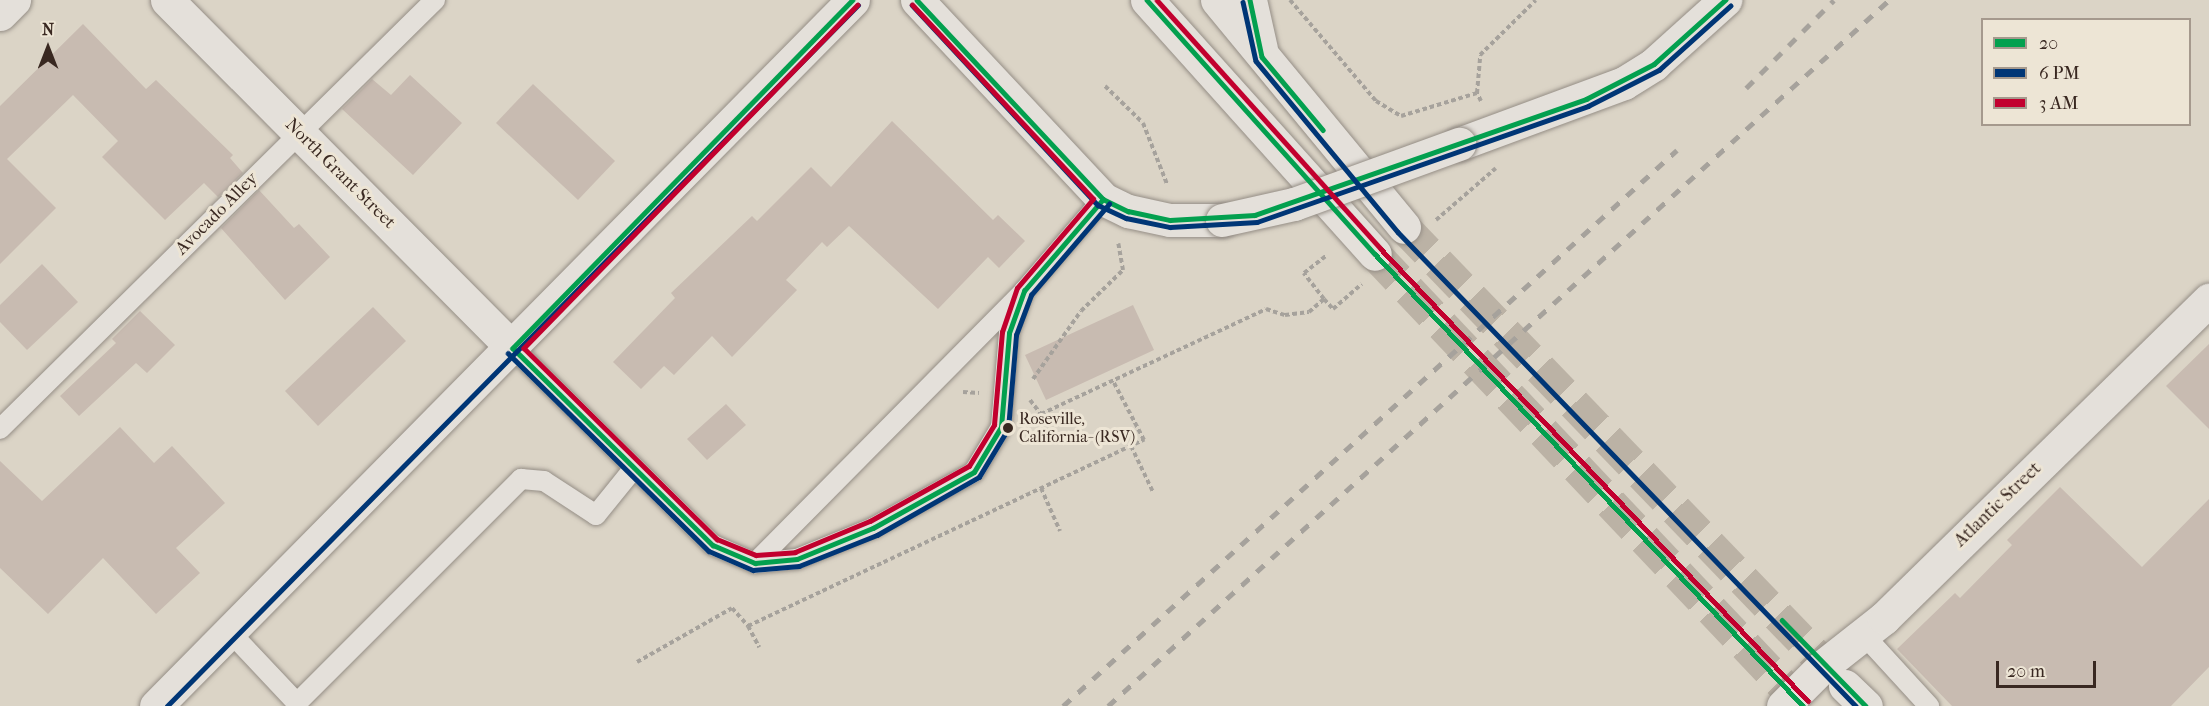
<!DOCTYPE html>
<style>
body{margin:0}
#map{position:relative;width:2209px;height:706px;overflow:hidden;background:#dbd4c6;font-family:"IM FELL French Canon",serif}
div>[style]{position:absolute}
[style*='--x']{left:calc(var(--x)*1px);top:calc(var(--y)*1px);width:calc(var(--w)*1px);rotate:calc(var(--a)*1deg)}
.building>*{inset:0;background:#c8bbb1}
.secondary-tunnel>*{height:33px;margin-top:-16.5px;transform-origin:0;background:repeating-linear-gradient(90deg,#bbb2a5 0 33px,transparent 0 49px)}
.path>*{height:4px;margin-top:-2px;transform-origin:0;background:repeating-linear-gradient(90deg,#a6a29c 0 4.5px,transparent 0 7.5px)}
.roads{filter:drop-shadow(0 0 2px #958e86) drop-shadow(0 0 2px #958e86)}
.service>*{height:20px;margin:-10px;padding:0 10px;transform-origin:10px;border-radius:10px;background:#e4e0da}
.minor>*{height:33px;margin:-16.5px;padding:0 16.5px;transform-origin:16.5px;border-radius:16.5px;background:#e4e0da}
.tertiary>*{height:33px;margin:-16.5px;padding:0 16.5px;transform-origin:16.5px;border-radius:16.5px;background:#e4e0da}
.secondary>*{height:33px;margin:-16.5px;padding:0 16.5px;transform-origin:16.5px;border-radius:16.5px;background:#e4e0da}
.rail>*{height:4.5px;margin-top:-2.25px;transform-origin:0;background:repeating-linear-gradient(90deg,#a6a29c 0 10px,transparent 0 20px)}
.bridges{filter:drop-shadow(0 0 2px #958e86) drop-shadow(0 0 2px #958e86)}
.minor-bridge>*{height:33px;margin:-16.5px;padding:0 16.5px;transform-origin:16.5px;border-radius:16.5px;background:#e4e0da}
.bus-1>*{height:4.5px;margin:-2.25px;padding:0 2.25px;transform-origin:2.25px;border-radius:2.25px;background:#03a04f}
.bus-2>*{height:4.5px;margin:-2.25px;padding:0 2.25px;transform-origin:2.25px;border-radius:2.25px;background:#003676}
.bus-3>*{height:4.5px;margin:-2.25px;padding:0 2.25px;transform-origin:2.25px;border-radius:2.25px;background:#c2002e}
.dots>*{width:16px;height:16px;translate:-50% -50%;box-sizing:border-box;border:3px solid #ede5d5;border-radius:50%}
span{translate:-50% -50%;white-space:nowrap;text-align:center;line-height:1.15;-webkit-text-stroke:6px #ede5d5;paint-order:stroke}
.bus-label{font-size:16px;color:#392821}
.left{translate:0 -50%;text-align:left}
.street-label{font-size:18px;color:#392821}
.legend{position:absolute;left:1981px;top:18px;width:210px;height:108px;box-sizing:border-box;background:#ede5d5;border:2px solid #a5998d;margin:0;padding:8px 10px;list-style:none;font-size:18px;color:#392821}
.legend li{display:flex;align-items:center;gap:12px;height:30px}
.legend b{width:30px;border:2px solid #a5998d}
.north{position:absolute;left:18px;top:18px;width:60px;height:60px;-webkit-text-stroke:4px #ede5d5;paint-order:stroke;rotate:0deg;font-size:16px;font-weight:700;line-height:24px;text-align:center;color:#392821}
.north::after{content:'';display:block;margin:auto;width:21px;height:27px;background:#392821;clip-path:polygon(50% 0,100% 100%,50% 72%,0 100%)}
.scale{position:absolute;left:1996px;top:661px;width:100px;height:27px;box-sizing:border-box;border:3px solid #392821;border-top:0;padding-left:8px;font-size:18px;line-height:21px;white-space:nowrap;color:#392821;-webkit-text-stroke:4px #ede5d5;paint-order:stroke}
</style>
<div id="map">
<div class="building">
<div style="clip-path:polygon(83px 24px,146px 89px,156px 80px,233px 155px,230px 158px,243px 173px,218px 197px,204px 183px,165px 220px,102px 157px,118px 141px,73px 95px,7px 159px,56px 208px,0 264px,0 106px)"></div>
<div style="clip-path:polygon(410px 75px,462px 123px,413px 175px,342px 109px,372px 79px,391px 95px)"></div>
<div style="clip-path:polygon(533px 84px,615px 161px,578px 200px,496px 123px)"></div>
<div style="clip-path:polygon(892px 121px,993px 220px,998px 215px,1025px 241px,999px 268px,988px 257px,938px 309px,849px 226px,827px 247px,822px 242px,786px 280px,797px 290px,732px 357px,712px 336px,674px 375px,664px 366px,641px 389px,613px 362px,675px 298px,671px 293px,752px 216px,757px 221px,811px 167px,831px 187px)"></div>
<div style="clip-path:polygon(259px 190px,294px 228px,299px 224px,330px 257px,285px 300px,221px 228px)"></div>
<div style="clip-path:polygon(42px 264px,78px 302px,27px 350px,0 322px,0 305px)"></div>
<div style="clip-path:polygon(1133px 305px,1154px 350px,1046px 400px,1025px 355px)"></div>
<div style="clip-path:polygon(373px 307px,406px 341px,318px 426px,285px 391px)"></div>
<div style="clip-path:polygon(140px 311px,175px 345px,147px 373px,136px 363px,79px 416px,60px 396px,116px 343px,112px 339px)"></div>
<div style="clip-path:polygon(2209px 344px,2209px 429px,2166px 386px)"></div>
<div style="clip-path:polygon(726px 404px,746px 425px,707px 460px,687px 439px)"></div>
<div style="clip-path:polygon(120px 427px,154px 463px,172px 446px,225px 503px,176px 548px,200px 573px,156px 614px,103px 558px,48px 614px,0 568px,0 461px,42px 501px)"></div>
<div style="clip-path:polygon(2060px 487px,2142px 567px,2209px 499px,2209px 667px,2171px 706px,1952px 706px,1897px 649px,1955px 593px,1960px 598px,2012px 545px,2007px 540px)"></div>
</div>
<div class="secondary-tunnel">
<div style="--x:1404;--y:227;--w:634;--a:46.09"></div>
<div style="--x:1375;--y:254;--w:622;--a:46.56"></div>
</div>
<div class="path">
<div style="--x:1290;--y:0;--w:133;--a:49.6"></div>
<div style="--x:1376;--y:101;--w:29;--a:31"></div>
<div style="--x:1401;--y:116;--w:79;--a:-16.8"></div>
<div style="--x:1105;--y:86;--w:53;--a:44.2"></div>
<div style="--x:1143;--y:123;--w:66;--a:68.5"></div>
<div style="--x:1481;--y:101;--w:9;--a:-117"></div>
<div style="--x:1477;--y:93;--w:38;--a:-85"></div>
<div style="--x:1480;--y:55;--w:78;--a:-44.5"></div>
<div style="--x:1436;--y:220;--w:79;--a:-40.9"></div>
<div style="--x:1324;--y:299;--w:33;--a:-128"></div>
<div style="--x:1304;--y:273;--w:29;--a:-38"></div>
<div style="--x:1033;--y:379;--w:83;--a:-54.8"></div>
<div style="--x:1081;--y:311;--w:59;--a:-44.3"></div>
<div style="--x:1123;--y:270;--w:27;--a:-100"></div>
<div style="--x:963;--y:392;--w:16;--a:4"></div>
<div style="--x:1030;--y:400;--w:18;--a:52"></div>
<div style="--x:1041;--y:414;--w:248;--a:-25"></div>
<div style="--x:1266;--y:309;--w:20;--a:18"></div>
<div style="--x:1285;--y:315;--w:24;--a:-7"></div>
<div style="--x:1309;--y:312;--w:20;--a:-41"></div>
<div style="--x:1324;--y:299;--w:13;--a:48"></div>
<div style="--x:1333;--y:309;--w:38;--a:-41"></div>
<div style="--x:1131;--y:446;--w:51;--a:64.4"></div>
<div style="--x:1041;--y:488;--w:47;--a:66.2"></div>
<div style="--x:748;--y:626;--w:24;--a:62"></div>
<div style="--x:637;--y:662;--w:109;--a:-29.6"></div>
<div style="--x:732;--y:608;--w:24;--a:48"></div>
<div style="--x:748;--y:626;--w:438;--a:-25.2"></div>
<div style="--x:1144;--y:440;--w:67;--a:-117.7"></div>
</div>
<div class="roads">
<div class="service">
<div style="--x:513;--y:348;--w:281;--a:44.6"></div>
<div style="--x:713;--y:545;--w:46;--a:23.2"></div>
<div style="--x:755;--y:563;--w:42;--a:-5.4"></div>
<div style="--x:797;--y:559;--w:82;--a:-22.2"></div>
<div style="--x:873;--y:528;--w:115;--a:-29"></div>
<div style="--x:974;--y:472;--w:52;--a:-59"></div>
<div style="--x:1001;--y:427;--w:94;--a:-85.1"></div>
<div style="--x:1009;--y:333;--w:45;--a:-70.3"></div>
<div style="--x:0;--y:429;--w:611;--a:-44.6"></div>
<div style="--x:755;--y:563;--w:383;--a:-45.3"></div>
<div style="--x:1024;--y:291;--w:121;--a:-49.3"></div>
<div style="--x:230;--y:632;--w:98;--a:46.7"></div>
<div style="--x:297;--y:703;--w:317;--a:-45"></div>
<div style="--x:521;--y:479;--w:23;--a:5"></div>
<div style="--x:544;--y:481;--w:62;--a:33.2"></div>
<div style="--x:596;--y:515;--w:60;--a:-51"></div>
<div style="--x:1863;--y:634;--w:98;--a:47.5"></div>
</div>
<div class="minor">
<div style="--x:167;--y:0;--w:491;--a:45.2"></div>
<div style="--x:917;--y:0;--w:272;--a:46.9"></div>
<div style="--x:1103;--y:199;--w:28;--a:26"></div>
<div style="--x:1128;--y:211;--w:43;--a:12.1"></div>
<div style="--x:1170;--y:220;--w:52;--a:0"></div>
<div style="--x:0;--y:14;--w:20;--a:-45"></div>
<div style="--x:1459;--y:144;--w:176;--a:-20.3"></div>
<div style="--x:1624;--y:83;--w:36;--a:-32"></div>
<div style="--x:1654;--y:64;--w:96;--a:-42"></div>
<div style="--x:1783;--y:706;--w:57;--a:-45"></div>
<div style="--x:1823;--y:666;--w:78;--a:-38.2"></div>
<div style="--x:1884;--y:618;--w:455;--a:-44.4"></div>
</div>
<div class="tertiary">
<div style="--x:156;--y:706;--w:992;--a:-45.37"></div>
</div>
<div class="secondary">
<div style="--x:1147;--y:0;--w:341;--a:48.1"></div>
<div style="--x:1217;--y:0;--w:294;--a:50.5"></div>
<div style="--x:1250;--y:0;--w:50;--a:77.3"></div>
<div style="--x:1845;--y:686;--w:29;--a:44"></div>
</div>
</div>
<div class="rail">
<div style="--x:1746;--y:88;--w:124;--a:-45"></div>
<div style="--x:1063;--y:706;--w:828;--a:-42.16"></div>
<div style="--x:1108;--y:706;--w:1053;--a:-42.11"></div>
</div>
<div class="bridges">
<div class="minor-bridge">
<div style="--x:1222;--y:220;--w:74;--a:-12.5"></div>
<div style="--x:1294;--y:204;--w:176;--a:-20"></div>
</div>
</div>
<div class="bus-1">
<div style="--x:853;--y:0;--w:487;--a:134.3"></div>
<div style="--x:513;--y:348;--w:281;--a:44.6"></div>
<div style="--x:713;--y:545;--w:46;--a:23.2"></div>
<div style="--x:755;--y:563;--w:42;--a:-5.4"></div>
<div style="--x:797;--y:559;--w:82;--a:-22.2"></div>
<div style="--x:873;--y:528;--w:115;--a:-29"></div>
<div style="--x:974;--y:472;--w:52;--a:-59"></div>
<div style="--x:1001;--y:427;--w:94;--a:-85.1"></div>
<div style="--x:1009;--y:333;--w:45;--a:-70.3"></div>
<div style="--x:1024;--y:291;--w:121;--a:-49.3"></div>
<div style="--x:917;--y:0;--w:272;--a:46.9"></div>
<div style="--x:1103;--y:199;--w:28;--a:26"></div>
<div style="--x:1128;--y:211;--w:43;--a:12.1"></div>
<div style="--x:1170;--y:220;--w:85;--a:-3.4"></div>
<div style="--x:1255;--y:215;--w:351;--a:-19.3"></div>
<div style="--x:1586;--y:99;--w:76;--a:-27.2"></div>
<div style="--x:1654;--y:64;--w:96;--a:-42"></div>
<div style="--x:1147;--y:0;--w:341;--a:48.1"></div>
<div style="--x:1375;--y:254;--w:622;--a:46.56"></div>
<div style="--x:1250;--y:0;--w:58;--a:78.1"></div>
<div style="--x:1262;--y:57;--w:95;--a:50.1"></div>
<div style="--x:1782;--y:620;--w:120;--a:45.7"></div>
</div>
<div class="bus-2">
<div style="--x:1243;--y:2;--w:60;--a:77.6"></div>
<div style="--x:1256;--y:61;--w:222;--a:50.3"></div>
<div style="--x:1398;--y:232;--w:659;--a:45.98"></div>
<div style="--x:912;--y:5;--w:273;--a:47.1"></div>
<div style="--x:1098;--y:205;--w:31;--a:25"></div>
<div style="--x:1126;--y:218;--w:45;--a:11.6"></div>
<div style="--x:1170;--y:227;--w:87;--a:-3.3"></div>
<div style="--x:1257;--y:222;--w:351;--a:-19.3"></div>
<div style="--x:1588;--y:106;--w:80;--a:-26.9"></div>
<div style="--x:1659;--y:70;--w:96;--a:-42"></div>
<div style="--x:508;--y:353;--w:282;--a:44.6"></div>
<div style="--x:709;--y:551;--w:48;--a:23.4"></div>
<div style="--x:753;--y:570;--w:46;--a:-5"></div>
<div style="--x:799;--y:566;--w:84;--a:-21.7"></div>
<div style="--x:877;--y:535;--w:117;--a:-29.6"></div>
<div style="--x:979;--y:477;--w:56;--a:-58.9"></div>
<div style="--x:1008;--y:429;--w:94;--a:-85.1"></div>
<div style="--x:1016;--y:335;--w:43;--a:-69.4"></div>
<div style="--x:1031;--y:295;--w:120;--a:-49.4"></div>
<div style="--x:167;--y:706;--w:984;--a:-45.41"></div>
</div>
<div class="bus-3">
<div style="--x:1157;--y:0;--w:335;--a:48"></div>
<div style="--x:1381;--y:249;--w:622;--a:46.63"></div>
<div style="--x:858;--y:5;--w:479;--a:134.2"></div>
<div style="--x:524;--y:348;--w:272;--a:44.7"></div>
<div style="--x:717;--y:539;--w:42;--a:22.3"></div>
<div style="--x:756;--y:555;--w:39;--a:-4"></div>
<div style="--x:795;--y:552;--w:81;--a:-22.5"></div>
<div style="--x:870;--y:521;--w:113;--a:-29.1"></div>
<div style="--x:969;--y:466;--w:48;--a:-58.6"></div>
<div style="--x:994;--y:425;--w:93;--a:-85.1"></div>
<div style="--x:1002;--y:332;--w:46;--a:-71.2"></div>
<div style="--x:1017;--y:288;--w:117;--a:-49.5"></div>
<div style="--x:1093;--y:199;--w:265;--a:-133"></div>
</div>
<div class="dots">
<div style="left:1008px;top:428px;background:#392821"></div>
</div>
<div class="bus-label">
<span class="left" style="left:1019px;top:428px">Roseville,<br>California- (RSV)</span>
</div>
<div class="street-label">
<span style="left:340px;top:174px;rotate:45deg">North Grant Street</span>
<span style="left:217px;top:214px;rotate:-45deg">Avocado Alley</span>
<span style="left:1998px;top:505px;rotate:-44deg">Atlantic Street</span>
</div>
<ul class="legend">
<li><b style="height:8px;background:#03a04f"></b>20</li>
<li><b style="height:8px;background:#003676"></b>6 PM</li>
<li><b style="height:8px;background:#c2002e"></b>3 AM</li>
</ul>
<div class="north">N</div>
<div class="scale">20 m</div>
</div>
